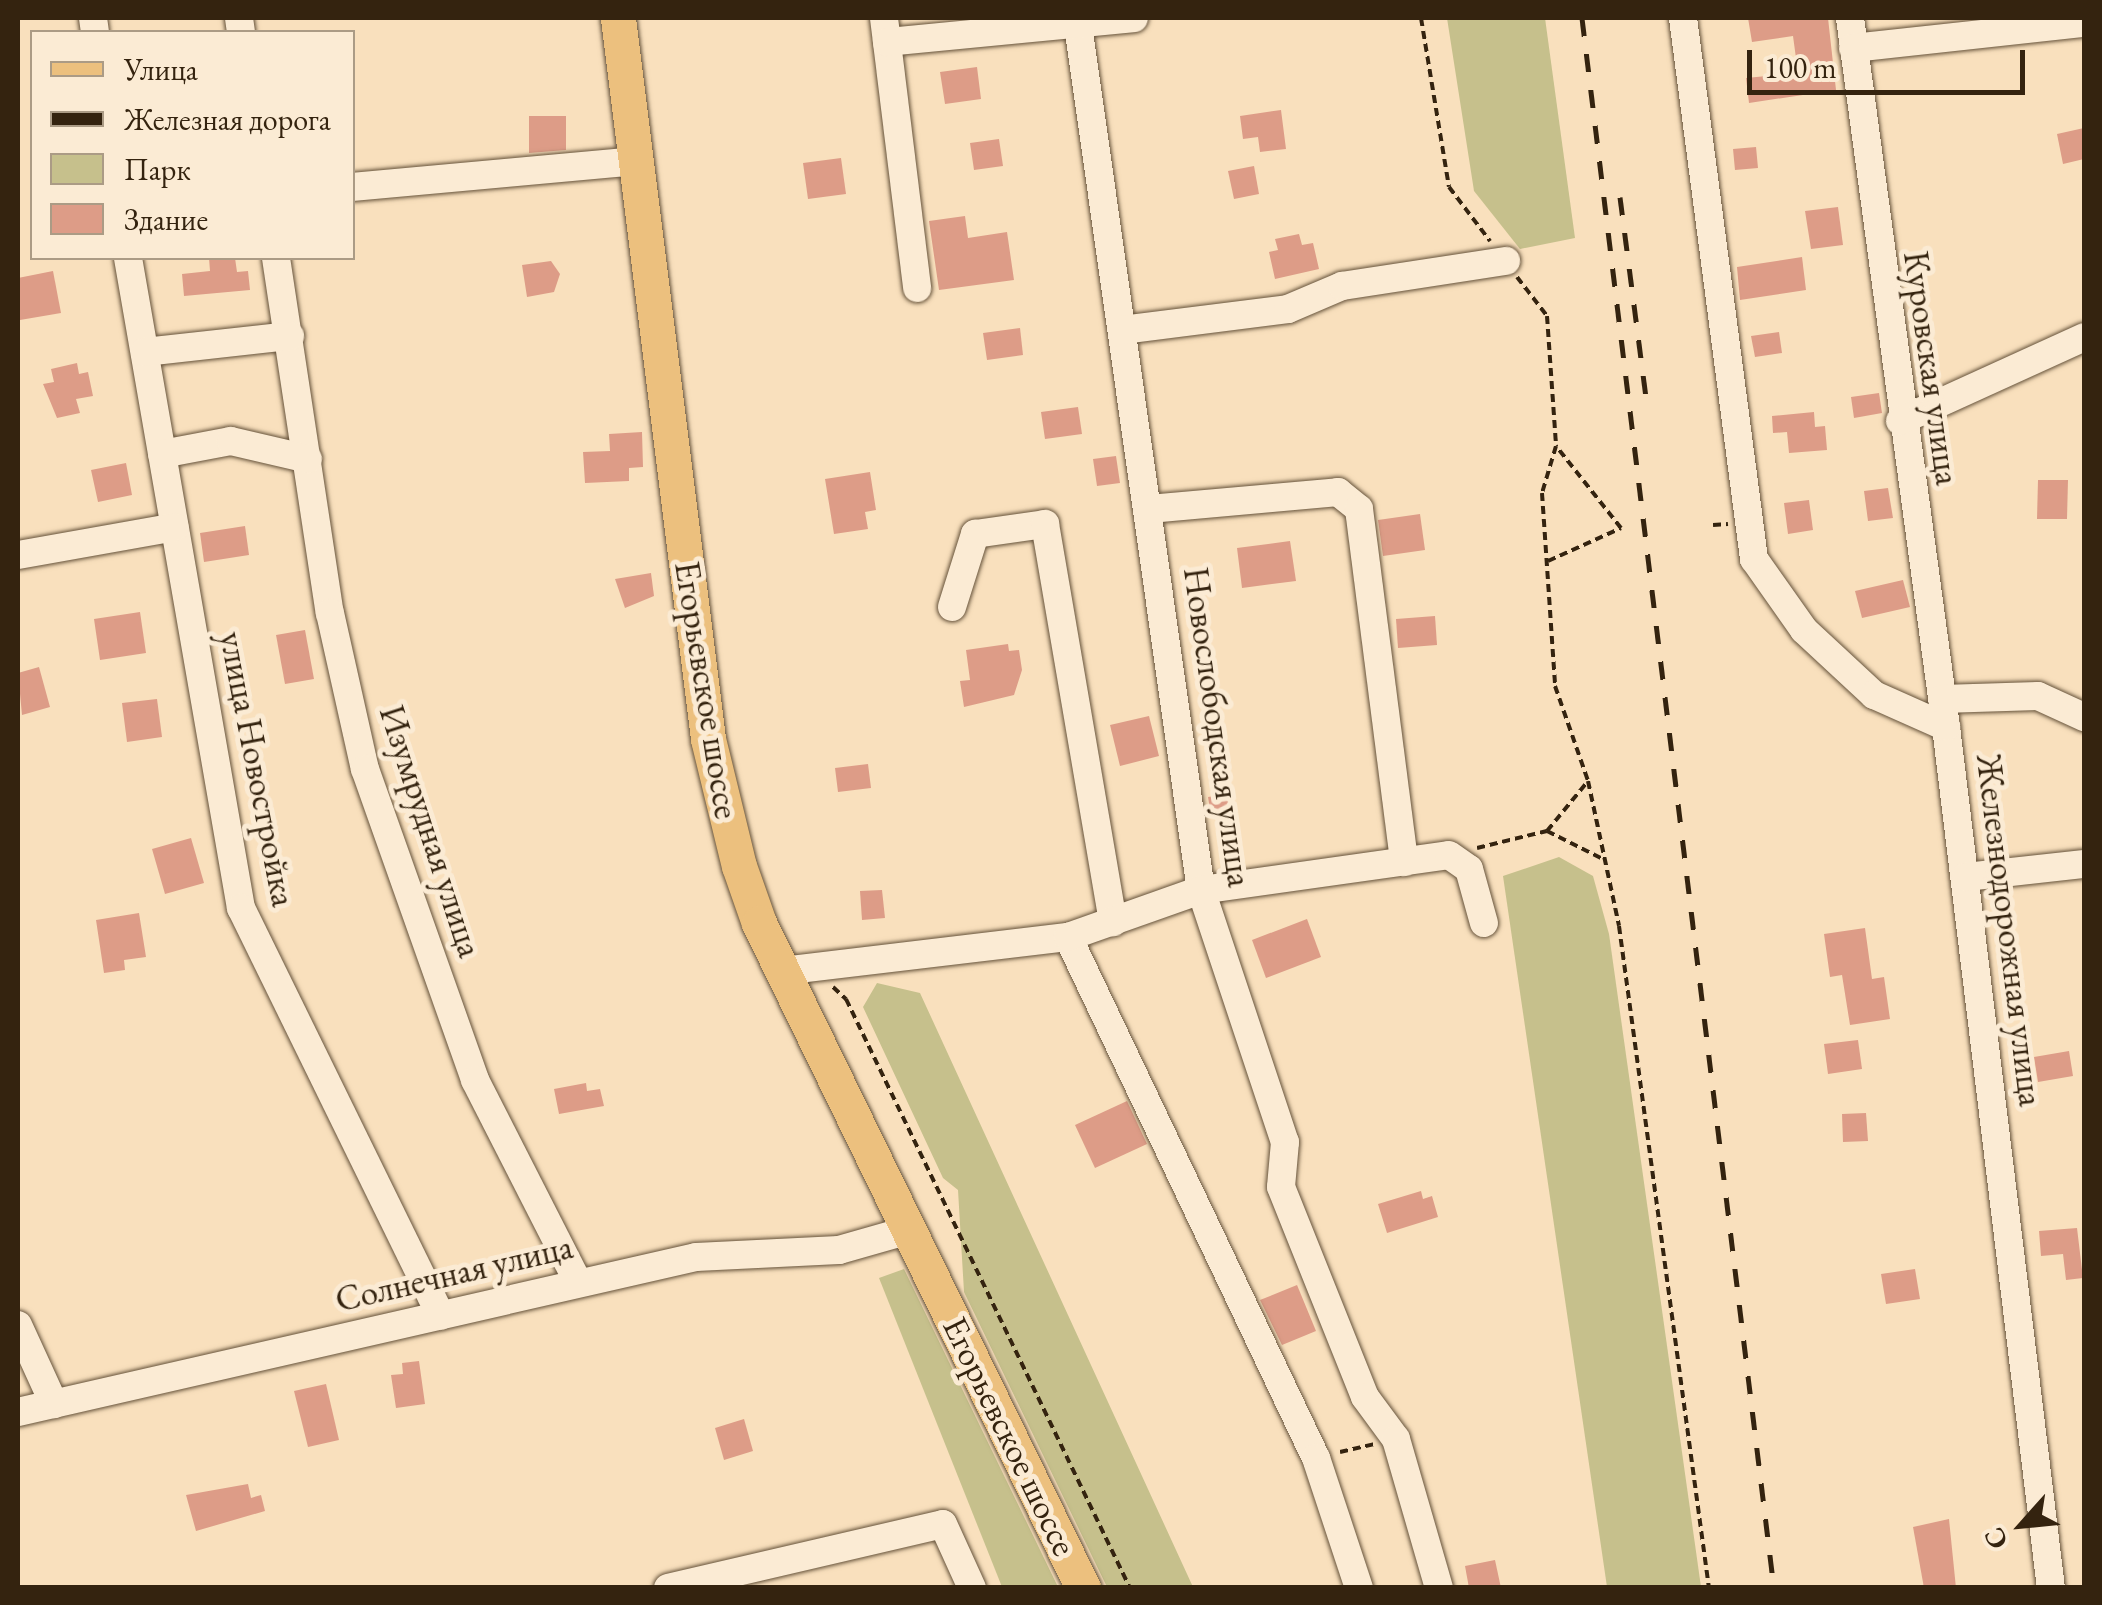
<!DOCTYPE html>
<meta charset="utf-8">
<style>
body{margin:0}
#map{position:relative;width:2102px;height:1605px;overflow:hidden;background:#f9e0bd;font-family:"EB Garamond",serif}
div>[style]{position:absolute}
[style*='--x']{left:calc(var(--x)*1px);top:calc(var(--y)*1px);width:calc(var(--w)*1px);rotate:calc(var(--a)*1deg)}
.green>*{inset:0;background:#c6c08c}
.building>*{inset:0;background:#dd9c87}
.path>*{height:4px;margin-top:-2px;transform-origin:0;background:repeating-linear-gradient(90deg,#34230f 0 8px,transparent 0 13px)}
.roads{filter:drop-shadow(0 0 2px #65523a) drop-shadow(0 0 2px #65523a)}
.minor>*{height:28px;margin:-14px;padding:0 14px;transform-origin:14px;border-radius:14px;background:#fbebd4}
.major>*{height:35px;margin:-17.5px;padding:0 17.5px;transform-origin:17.5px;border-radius:17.5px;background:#ecc07e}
.rail>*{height:5px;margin-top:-2.5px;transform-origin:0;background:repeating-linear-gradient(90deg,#34230f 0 18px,transparent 0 36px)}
span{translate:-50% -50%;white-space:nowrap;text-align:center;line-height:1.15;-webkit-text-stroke:10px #fbebd4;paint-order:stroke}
.street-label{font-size:35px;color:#34230f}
.frame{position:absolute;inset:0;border:20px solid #34230f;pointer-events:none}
.legend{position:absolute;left:30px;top:30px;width:325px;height:230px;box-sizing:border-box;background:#fbebd4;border:2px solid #ab9b85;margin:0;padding:12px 18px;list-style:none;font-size:30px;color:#34230f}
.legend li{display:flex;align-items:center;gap:20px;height:50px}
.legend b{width:50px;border:2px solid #ab9b85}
.north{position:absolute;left:1972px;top:1475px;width:100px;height:100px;-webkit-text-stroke:8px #fbebd4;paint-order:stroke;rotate:243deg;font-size:28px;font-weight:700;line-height:40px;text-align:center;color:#34230f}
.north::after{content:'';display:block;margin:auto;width:35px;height:45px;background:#34230f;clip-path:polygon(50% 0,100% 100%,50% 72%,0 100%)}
.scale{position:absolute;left:1747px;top:50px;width:278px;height:45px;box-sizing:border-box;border:5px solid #34230f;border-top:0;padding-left:12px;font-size:30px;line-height:35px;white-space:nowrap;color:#34230f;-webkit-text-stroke:8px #fbebd4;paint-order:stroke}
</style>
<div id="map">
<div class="green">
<div style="clip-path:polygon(1447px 18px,1545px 18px,1575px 238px,1520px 249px,1474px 191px)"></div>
<div style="clip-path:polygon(1559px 857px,1593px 876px,1609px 934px,1701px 1587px,1607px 1587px,1503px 876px)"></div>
<div style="clip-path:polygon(877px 983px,920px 993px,1193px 1587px,1107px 1587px,964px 1292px,958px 1190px,943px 1178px,863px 1007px)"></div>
<div style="clip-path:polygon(904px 1269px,1058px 1587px,1002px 1587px,879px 1278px)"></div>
</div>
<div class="building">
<div style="clip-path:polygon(1748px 18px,1828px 18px,1836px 90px,1749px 103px,1746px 78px,1798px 73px,1793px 36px,1752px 42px)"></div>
<div style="clip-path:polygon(977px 67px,981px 99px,945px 104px,940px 72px)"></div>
<div style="clip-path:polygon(1281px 110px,1286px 149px,1260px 152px,1258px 137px,1243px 139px,1240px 116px)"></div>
<div style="clip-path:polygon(529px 116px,566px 116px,566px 150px,529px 153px)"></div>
<div style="clip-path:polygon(2084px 128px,2084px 159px,2063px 164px,2057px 134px)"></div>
<div style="clip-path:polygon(999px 139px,1003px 166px,974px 170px,970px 143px)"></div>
<div style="clip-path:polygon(1756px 147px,1758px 168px,1735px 170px,1733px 149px)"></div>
<div style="clip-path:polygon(841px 158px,846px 194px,808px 199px,803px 163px)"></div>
<div style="clip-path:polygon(1254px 166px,1259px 194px,1234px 199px,1228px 171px)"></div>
<div style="clip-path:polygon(1838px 207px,1843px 245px,1811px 249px,1805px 211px)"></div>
<div style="clip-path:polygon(965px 216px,968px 238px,1007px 232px,1014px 280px,939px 290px,929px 221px)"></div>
<div style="clip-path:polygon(1299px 234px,1302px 245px,1313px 243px,1319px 269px,1275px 279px,1269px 252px,1278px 250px,1275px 239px)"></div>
<div style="clip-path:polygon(1802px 257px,1806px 290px,1740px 300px,1737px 267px)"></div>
<div style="clip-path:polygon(209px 258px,235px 258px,237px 272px,248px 271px,250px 290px,184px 296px,182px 274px,210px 271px)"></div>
<div style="clip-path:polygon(551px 261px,560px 274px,554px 292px,527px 297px,522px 265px)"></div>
<div style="clip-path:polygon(53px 271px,61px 313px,20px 320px,18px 278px)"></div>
<div style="clip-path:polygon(1020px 328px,1023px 355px,987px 360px,983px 333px)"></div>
<div style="clip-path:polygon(1779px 332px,1782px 353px,1755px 357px,1751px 336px)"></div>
<div style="clip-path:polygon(77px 363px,79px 374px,88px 372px,93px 396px,76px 399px,80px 413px,57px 418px,43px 384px,54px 382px,51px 369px)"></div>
<div style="clip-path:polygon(1879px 393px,1882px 413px,1854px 418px,1851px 397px)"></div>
<div style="clip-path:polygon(1078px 407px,1082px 434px,1045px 439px,1041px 412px)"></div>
<div style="clip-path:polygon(1814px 412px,1815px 427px,1825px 426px,1827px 450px,1789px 453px,1787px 432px,1773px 433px,1772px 416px)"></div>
<div style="clip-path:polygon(642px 432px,643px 467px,629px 468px,629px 481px,585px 483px,583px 452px,610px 451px,609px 434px)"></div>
<div style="clip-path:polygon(1116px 456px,1120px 483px,1097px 486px,1093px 459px)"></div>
<div style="clip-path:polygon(126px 463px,132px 495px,98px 502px,91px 470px)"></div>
<div style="clip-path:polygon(870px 472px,876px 510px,865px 512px,868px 529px,834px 534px,825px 479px)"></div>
<div style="clip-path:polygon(2038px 480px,2068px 480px,2067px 519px,2037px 519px)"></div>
<div style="clip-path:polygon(1888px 488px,1893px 518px,1868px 521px,1864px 491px)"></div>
<div style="clip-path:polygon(1809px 500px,1813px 530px,1788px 534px,1784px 503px)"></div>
<div style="clip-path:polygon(1420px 514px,1425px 550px,1383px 556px,1378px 520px)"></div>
<div style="clip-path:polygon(245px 526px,249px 555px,204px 562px,200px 533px)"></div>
<div style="clip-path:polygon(1290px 541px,1296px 581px,1242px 588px,1237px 548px)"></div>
<div style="clip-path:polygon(651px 573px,654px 596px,625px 608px,615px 579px)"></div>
<div style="clip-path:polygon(1903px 580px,1910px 607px,1862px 618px,1855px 591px)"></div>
<div style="clip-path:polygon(140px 612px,146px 653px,100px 660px,94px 619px)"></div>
<div style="clip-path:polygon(1435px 616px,1437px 645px,1398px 648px,1396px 619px)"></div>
<div style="clip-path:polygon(305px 630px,314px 679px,285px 684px,276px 635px)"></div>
<div style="clip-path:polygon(1008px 644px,1009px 651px,1019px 650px,1022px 670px,1014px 695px,964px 707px,960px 681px,970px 680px,966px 650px)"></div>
<div style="clip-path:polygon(39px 667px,50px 707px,22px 715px,18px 673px)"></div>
<div style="clip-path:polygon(157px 699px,162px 737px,127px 742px,122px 703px)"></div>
<div style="clip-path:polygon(1149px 716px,1159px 756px,1120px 766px,1110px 725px)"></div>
<div style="clip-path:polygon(868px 764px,871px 788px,838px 792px,835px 768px)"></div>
<div style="clip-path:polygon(1227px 794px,1230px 813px,1211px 816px,1208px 797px)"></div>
<div style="clip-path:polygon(191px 838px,204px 883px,165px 894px,152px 849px)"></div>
<div style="clip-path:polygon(882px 890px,885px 918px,862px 920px,860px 891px)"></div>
<div style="clip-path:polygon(139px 913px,146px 957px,124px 960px,125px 970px,104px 973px,96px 920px)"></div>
<div style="clip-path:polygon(1307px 919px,1321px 957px,1266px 978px,1252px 940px)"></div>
<div style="clip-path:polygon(1865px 928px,1872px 979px,1884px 977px,1890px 1019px,1850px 1025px,1842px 975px,1830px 977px,1824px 934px)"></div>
<div style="clip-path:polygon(1858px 1040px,1862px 1069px,1828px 1074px,1824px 1044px)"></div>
<div style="clip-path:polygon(2069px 1051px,2073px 1076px,2038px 1082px,2034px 1057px)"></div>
<div style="clip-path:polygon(586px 1083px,587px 1091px,600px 1089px,604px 1106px,559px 1114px,554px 1089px)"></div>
<div style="clip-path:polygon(1127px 1101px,1147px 1144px,1095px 1168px,1075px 1125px)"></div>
<div style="clip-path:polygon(1866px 1113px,1868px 1141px,1843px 1142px,1842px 1114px)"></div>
<div style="clip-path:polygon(1421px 1191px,1423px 1199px,1432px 1196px,1438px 1217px,1387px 1233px,1378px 1204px)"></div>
<div style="clip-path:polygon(2077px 1228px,2083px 1278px,2066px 1280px,2063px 1254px,2041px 1256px,2039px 1231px)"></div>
<div style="clip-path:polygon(1915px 1269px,1920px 1299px,1886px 1304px,1881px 1274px)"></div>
<div style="clip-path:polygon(1297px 1285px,1316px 1331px,1282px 1345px,1260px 1300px)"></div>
<div style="clip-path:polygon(419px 1361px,425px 1404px,396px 1408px,391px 1375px,403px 1374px,402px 1363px)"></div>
<div style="clip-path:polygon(326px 1384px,339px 1440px,308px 1447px,294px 1391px)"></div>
<div style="clip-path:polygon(744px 1419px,753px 1451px,724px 1460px,715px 1428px)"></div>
<div style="clip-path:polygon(248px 1484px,251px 1498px,261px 1495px,265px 1511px,196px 1531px,186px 1495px)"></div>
<div style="clip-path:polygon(1949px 1519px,1956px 1588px,1924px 1588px,1913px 1527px)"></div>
<div style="clip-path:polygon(1495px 1560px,1501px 1588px,1469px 1588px,1465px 1566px)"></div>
</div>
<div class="path">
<div style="--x:1421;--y:18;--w:171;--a:80.6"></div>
<div style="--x:1449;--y:187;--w:68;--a:52.8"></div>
<div style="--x:1517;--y:277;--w:49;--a:52.4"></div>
<div style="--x:1547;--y:316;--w:130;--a:86"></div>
<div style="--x:1556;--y:446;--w:49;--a:106.6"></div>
<div style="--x:1542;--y:493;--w:193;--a:86.1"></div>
<div style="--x:1555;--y:686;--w:101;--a:70.8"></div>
<div style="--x:1588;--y:781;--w:148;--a:77.9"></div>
<div style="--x:1619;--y:926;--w:668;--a:82.26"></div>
<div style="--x:1713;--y:525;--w:15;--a:-4"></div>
<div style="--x:1548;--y:561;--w:80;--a:-24.3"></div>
<div style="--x:1621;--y:528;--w:105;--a:-128.4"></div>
<div style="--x:1547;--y:831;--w:65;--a:-50.6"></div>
<div style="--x:1477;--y:848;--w:72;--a:-13.7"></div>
<div style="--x:1547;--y:831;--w:63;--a:26.6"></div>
<div style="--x:833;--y:987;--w:18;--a:43"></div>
<div style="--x:846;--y:999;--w:654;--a:64.26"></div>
<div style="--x:1340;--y:1452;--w:35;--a:-13"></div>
</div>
<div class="roads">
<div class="minor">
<div style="--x:93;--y:18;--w:14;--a:82"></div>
<div style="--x:239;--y:18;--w:14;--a:82"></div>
<div style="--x:884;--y:18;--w:272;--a:83"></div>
<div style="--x:1077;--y:18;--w:881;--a:81.91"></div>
<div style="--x:1201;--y:890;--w:266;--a:71.6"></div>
<div style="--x:1285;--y:1142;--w:45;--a:95.1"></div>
<div style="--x:1281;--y:1187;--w:226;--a:68.2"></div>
<div style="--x:1365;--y:1397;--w:52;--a:53.6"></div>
<div style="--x:1396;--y:1439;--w:155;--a:73.9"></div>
<div style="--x:1683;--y:18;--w:546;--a:82.52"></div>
<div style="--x:1754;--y:559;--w:87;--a:54.8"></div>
<div style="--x:1804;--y:630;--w:96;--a:42.9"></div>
<div style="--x:1874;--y:695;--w:79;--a:24"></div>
<div style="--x:1946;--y:727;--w:867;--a:83.05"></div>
<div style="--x:1850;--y:18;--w:715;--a:82.29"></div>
<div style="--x:887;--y:42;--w:248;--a:-5.5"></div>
<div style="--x:1853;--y:48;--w:232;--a:-6.2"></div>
<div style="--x:352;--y:187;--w:286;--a:-5.2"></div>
<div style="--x:128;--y:258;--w:660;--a:80.14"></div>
<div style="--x:241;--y:908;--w:454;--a:63.9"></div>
<div style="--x:276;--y:258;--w:359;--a:81.4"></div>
<div style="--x:330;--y:613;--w:160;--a:77.4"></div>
<div style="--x:365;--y:769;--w:330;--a:70.5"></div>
<div style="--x:475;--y:1080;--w:227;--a:63"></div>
<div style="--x:1122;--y:330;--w:167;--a:-7.2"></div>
<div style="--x:1288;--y:309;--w:59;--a:-23.1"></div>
<div style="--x:1342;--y:286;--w:166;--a:-8.7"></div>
<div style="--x:145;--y:352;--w:146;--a:-6.3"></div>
<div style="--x:1900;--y:421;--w:202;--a:-24.5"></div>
<div style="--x:162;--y:454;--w:70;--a:-10.7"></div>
<div style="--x:231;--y:441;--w:79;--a:13.2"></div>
<div style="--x:1149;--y:509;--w:190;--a:-5.1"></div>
<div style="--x:1338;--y:492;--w:27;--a:39"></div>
<div style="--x:1359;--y:509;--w:356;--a:82.7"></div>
<div style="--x:18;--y:555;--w:159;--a:-10.1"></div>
<div style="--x:952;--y:607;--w:77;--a:-72.5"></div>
<div style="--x:975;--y:534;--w:71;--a:-8.1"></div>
<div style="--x:1045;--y:524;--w:404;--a:80.3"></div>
<div style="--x:1942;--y:699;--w:96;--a:-1.8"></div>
<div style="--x:2038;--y:696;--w:51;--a:24.5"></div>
<div style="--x:1966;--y:877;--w:119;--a:-6.3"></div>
<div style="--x:1068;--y:937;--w:577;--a:64.55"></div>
<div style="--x:1316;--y:1458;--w:137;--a:71.7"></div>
<div style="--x:782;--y:971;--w:288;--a:-6.8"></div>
<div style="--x:1068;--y:937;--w:141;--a:-19.5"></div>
<div style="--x:1201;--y:890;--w:250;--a:-8"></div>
<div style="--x:1449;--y:855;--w:24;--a:35"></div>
<div style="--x:1469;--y:869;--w:56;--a:74.5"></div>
<div style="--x:18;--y:1325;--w:87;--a:65.5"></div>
<div style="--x:18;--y:1412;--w:695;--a:-12.88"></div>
<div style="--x:696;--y:1257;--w:143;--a:-2.8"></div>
<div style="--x:839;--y:1250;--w:73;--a:-15.9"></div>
<div style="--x:668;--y:1588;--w:282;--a:-13.1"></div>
<div style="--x:943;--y:1524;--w:70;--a:65.6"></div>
</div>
<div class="major">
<div style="--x:618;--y:18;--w:727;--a:82.88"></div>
<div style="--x:708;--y:739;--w:131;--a:76.3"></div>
<div style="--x:739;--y:866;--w:60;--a:70.7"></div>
<div style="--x:759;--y:923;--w:740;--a:64.02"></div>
</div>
</div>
<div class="rail">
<div style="--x:1582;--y:18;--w:1582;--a:83.03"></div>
<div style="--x:1620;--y:197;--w:211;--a:82.6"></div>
</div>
<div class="street-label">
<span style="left:1932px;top:368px;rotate:82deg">Куровская улица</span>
<span style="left:707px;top:690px;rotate:81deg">Егорьевское шоссе</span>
<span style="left:1218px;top:727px;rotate:82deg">Новослободская улица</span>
<span style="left:258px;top:769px;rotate:79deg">улица Новостройка</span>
<span style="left:431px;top:831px;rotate:72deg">Изумрудная улица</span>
<span style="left:2010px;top:930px;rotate:83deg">Железнодорожная улица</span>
<span style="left:454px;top:1273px;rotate:-13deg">Солнечная улица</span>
<span style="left:1010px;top:1436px;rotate:64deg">Егорьевское шоссе</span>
</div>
<div class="frame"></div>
<ul class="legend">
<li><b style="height:12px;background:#ecc07e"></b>Улица</li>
<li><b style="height:12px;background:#34230f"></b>Железная дорога</li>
<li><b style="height:28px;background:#c6c08c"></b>Парк</li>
<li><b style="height:28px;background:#dd9c87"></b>Здание</li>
</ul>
<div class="north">С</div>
<div class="scale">100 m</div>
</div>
